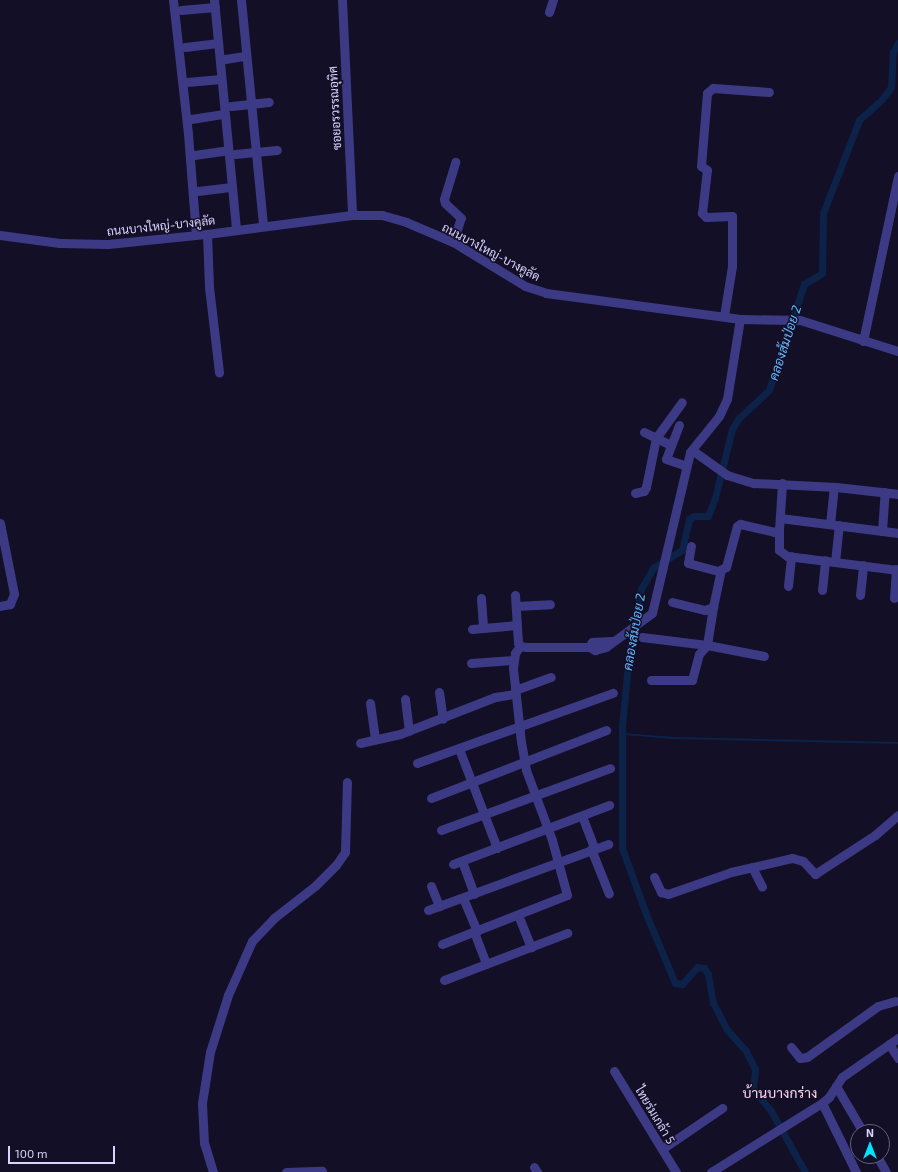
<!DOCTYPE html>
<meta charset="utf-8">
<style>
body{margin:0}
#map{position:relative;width:898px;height:1172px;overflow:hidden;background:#130f26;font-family:"Exo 2",Sarabun,sans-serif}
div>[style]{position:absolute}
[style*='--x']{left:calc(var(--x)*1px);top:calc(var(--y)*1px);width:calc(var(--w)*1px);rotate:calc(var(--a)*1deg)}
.stream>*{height:2px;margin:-1px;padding:0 1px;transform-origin:1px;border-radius:1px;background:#0c2248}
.canal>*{height:7px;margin:-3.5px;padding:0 3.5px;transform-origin:3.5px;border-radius:3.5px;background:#0c2248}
.minor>*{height:9px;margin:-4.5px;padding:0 4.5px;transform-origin:4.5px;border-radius:4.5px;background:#3d3a85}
span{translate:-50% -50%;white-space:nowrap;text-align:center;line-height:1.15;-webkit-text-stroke:3px #130f26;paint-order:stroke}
.street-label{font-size:12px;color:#d9d4ff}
.water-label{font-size:13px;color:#62b6ff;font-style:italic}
.quarter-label{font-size:14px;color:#ffd6f0}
.north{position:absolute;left:850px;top:1124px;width:40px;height:40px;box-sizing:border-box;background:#130f26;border:1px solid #625e7d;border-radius:50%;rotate:0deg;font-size:11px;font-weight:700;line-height:16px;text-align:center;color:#d9d4ff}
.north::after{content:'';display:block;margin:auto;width:14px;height:18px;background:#00e5ff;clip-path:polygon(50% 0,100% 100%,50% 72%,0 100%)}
.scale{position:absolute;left:8px;top:1146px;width:107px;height:18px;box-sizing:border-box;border:2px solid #d9d4ff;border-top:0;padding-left:5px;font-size:12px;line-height:14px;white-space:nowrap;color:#d9d4ff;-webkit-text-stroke:3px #130f26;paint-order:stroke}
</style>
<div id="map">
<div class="stream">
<div style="--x:622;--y:734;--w:53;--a:4.3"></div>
<div style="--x:675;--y:738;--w:223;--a:1.3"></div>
</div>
<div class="canal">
<div style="--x:805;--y:1172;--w:70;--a:-119.1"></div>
<div style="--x:771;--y:1111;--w:28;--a:-129"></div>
<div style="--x:753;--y:1089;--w:20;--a:-84"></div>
<div style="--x:755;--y:1069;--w:20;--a:-117"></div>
<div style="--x:746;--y:1051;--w:28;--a:-132"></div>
<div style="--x:727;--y:1030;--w:30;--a:-117"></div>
<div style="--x:713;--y:1003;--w:29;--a:-100"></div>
<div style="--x:708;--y:974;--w:7;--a:-124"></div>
<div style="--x:704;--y:968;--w:7;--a:-172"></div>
<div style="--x:697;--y:967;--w:23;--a:131"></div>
<div style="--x:682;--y:984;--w:7;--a:-172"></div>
<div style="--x:675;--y:983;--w:75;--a:-112.8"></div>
<div style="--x:646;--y:914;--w:70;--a:-110"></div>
<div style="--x:622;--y:848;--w:122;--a:-90"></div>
<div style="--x:622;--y:726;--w:73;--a:-84.5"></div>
<div style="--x:629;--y:653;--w:65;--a:-79.4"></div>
<div style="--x:641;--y:589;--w:24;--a:-60"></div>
<div style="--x:653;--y:568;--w:34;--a:-32"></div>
<div style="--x:682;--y:550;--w:32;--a:-77"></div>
<div style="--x:689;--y:519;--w:6;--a:-31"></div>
<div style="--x:694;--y:516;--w:14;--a:0"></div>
<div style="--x:708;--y:516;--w:19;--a:-69"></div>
<div style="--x:715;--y:498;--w:71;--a:-76.2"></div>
<div style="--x:732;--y:429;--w:13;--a:-58"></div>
<div style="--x:739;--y:418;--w:41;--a:-43"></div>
<div style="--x:769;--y:390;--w:112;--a:-71.7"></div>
<div style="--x:804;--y:284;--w:21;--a:-31"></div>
<div style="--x:822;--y:273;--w:60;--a:-89"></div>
<div style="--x:823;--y:213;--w:100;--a:-68.8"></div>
<div style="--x:859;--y:120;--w:31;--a:-42"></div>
<div style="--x:882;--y:99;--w:15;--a:-53"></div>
<div style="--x:891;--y:87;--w:35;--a:-87"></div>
<div style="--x:893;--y:52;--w:10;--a:-61"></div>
</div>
<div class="minor">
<div style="--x:173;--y:0;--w:135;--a:83.6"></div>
<div style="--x:188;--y:134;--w:101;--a:85.5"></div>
<div style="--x:214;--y:0;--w:231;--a:84.5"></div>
<div style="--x:241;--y:0;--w:227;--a:84.4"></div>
<div style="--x:342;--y:0;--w:215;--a:87.3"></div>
<div style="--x:181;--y:10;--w:34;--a:-5"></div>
<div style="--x:549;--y:12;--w:13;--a:-72"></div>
<div style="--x:185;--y:47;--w:32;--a:-7"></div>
<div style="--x:225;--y:59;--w:20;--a:-9"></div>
<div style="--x:187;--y:82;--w:34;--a:-5"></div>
<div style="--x:231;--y:106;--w:38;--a:-6"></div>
<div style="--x:191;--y:119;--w:33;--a:-9"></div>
<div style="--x:235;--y:154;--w:42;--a:-5.4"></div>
<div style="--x:194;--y:155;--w:34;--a:-8"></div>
<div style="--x:198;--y:191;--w:34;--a:-7"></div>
<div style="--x:207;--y:234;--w:53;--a:87.8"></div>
<div style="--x:209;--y:287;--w:86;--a:83.3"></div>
<div style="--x:0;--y:235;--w:60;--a:7.7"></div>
<div style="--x:59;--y:243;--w:49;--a:1.2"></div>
<div style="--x:108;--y:244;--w:100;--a:-5.8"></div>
<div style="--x:207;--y:234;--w:146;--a:-7.5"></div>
<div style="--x:352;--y:215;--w:30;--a:0"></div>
<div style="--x:382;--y:215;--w:25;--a:16"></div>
<div style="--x:406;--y:222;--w:51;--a:23.1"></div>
<div style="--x:453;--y:242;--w:84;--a:31.4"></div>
<div style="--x:525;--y:286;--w:22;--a:18"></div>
<div style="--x:546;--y:293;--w:196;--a:7.6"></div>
<div style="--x:740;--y:319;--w:60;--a:1"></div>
<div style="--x:800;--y:320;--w:103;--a:17.6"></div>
<div style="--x:453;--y:242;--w:25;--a:-72"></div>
<div style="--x:461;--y:218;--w:22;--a:-137"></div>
<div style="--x:445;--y:203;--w:4;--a:-104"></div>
<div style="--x:444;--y:199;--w:39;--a:-73"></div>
<div style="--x:724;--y:316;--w:51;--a:-80.9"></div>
<div style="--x:732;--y:266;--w:50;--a:-90"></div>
<div style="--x:732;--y:216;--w:26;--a:178"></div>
<div style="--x:706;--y:217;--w:6;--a:-135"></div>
<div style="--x:702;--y:213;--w:43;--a:-83.4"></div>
<div style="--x:707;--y:170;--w:7;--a:-146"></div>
<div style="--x:701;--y:166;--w:73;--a:-85.3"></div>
<div style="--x:707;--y:93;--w:8;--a:-40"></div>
<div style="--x:713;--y:88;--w:56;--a:4.1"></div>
<div style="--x:863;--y:341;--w:169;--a:-78"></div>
<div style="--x:679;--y:425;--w:36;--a:111"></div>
<div style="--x:666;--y:459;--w:21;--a:19"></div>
<div style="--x:644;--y:432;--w:30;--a:26"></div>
<div style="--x:692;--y:450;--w:43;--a:35.5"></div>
<div style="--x:727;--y:475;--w:28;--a:17"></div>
<div style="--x:754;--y:483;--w:82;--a:2.8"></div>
<div style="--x:836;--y:487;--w:62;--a:6.4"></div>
<div style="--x:635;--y:493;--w:9;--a:-13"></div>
<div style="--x:644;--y:491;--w:4;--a:-63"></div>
<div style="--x:646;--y:487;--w:50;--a:-78.5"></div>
<div style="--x:656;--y:438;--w:44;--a:-54.2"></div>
<div style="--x:780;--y:518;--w:119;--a:7.2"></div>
<div style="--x:0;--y:523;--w:72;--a:78.8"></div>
<div style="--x:14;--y:594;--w:11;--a:112"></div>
<div style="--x:10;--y:604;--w:10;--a:169"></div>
<div style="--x:830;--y:524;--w:37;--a:-84"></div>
<div style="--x:779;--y:530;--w:20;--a:90"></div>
<div style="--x:779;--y:550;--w:10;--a:37"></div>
<div style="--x:787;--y:556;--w:112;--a:7.2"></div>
<div style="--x:882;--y:531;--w:39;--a:-86"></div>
<div style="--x:691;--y:546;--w:17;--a:100"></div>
<div style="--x:688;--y:563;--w:31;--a:15"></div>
<div style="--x:718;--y:571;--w:9;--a:-27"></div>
<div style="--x:726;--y:567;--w:42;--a:-75"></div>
<div style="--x:737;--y:526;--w:4;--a:-34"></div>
<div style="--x:740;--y:524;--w:35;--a:13"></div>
<div style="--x:774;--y:532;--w:5;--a:-22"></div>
<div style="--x:779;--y:530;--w:47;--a:-86.3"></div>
<div style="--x:835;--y:562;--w:37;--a:-84"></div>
<div style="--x:788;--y:586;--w:30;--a:-84"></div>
<div style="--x:822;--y:590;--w:30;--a:-84"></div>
<div style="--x:515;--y:595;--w:48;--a:86.4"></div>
<div style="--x:518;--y:643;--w:4;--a:56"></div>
<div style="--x:520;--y:646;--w:6;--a:9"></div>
<div style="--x:526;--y:647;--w:63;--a:0"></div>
<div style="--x:589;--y:647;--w:7;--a:27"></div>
<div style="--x:595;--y:650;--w:11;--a:-15"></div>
<div style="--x:606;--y:647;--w:57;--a:-36.5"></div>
<div style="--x:652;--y:613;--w:165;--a:-76.7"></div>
<div style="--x:690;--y:452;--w:46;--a:-51.1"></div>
<div style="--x:719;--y:416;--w:19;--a:-65"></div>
<div style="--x:727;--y:399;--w:81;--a:-80.8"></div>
<div style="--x:860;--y:595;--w:30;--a:-84"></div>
<div style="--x:481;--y:598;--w:29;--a:86"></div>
<div style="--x:894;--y:598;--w:29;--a:-86"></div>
<div style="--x:672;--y:602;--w:34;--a:14"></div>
<div style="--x:705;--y:610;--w:9;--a:-21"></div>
<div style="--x:713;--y:607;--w:38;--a:-78"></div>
<div style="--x:516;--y:606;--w:34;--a:-3"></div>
<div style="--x:472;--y:629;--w:45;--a:-5.1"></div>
<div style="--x:642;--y:637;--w:65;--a:7"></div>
<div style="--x:707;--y:645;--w:58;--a:10.9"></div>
<div style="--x:589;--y:647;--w:6;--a:-59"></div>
<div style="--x:592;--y:642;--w:19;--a:-3"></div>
<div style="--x:471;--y:663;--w:43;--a:-4"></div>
<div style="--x:651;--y:680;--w:41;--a:0"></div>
<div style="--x:692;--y:680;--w:27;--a:-75"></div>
<div style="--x:699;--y:654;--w:12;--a:-48"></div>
<div style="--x:707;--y:645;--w:38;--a:-81"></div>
<div style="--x:515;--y:690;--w:38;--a:-20"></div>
<div style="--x:439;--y:692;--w:27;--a:82"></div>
<div style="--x:405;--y:699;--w:32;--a:83"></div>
<div style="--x:370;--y:703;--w:37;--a:82"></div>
<div style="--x:360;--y:743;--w:41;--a:-12.7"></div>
<div style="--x:400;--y:734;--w:102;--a:-21.3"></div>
<div style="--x:495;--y:697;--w:20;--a:-9"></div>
<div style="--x:459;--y:749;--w:106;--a:69"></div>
<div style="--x:417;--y:763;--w:208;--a:-19.7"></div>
<div style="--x:431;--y:798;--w:188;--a:-21.2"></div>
<div style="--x:582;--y:816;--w:34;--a:69"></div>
<div style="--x:441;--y:830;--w:180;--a:-20.1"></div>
<div style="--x:591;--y:849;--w:48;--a:68.2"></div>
<div style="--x:462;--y:861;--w:35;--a:70"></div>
<div style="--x:453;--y:864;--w:167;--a:-20.7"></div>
<div style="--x:752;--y:867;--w:22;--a:63"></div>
<div style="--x:654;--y:877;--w:17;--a:65"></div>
<div style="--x:661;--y:892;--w:7;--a:16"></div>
<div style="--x:668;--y:894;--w:67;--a:-19.2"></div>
<div style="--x:731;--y:872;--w:63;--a:-12.9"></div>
<div style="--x:792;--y:858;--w:11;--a:15"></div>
<div style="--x:803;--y:861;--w:18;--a:47"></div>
<div style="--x:815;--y:874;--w:72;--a:-33"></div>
<div style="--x:875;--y:835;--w:30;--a:-41"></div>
<div style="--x:431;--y:886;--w:22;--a:68"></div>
<div style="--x:463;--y:898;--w:36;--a:67"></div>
<div style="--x:428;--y:910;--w:192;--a:-20.1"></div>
<div style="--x:518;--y:915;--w:35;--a:68"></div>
<div style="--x:474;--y:932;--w:34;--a:69"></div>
<div style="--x:442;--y:944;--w:134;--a:-21.4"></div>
<div style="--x:567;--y:895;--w:57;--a:-105.3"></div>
<div style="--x:552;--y:840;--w:75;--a:-110.4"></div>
<div style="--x:526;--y:770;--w:28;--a:-100"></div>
<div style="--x:521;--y:742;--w:74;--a:-96.2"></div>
<div style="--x:513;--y:668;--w:15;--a:-82"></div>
<div style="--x:515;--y:653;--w:9;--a:-54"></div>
<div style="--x:444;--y:980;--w:132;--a:-20.9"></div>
<div style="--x:889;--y:1044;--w:17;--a:57"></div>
<div style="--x:791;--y:1047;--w:14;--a:51"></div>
<div style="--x:800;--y:1058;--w:7;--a:-8"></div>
<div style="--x:807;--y:1057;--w:87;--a:-35.7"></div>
<div style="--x:878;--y:1006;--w:18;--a:-16"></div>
<div style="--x:614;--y:1071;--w:119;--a:58.5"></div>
<div style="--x:836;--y:1086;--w:53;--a:59.6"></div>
<div style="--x:822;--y:1103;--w:77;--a:63.8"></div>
<div style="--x:662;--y:1149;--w:73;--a:-34.3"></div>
<div style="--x:877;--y:1156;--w:18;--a:61"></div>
<div style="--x:534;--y:1167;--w:6;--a:59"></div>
<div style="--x:213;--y:1172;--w:30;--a:-107"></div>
<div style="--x:204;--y:1143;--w:40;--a:-92.9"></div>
<div style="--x:202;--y:1103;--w:52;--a:-81.1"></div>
<div style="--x:210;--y:1052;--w:60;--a:-72.5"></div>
<div style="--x:228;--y:995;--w:59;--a:-66"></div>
<div style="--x:252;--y:941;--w:32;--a:-46"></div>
<div style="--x:274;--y:918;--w:52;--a:-38"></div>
<div style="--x:315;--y:886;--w:30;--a:-45"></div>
<div style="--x:336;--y:865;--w:16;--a:-55"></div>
<div style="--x:345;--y:852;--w:70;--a:-88.4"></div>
<div style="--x:286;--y:1172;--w:36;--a:-2"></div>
<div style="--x:711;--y:1172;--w:131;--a:-31.9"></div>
<div style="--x:822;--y:1103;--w:9;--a:-41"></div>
<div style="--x:829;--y:1097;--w:24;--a:-57"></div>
<div style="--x:842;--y:1077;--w:68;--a:-34.9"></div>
</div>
<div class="street-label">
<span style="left:335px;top:108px;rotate:-93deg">ซอยอรวรรณอุทิศ</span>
<span style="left:161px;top:226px;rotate:-6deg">ถนนบางใหญ่-บางคูลัด</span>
<span style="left:491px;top:252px;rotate:28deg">ถนนบางใหญ่-บางคูลัด</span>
<span style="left:655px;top:1115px;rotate:59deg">ไทยร่มเกล้า 5</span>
</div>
<div class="water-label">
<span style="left:785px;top:343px;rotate:-72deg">คลองส้มป่อย 2</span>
<span style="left:634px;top:632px;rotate:-80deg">คลองส้มป่อย 2</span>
</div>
<div class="quarter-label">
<span style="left:780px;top:1093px">บ้านบางกร่าง</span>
</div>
<div class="north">N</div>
<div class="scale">100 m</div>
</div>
